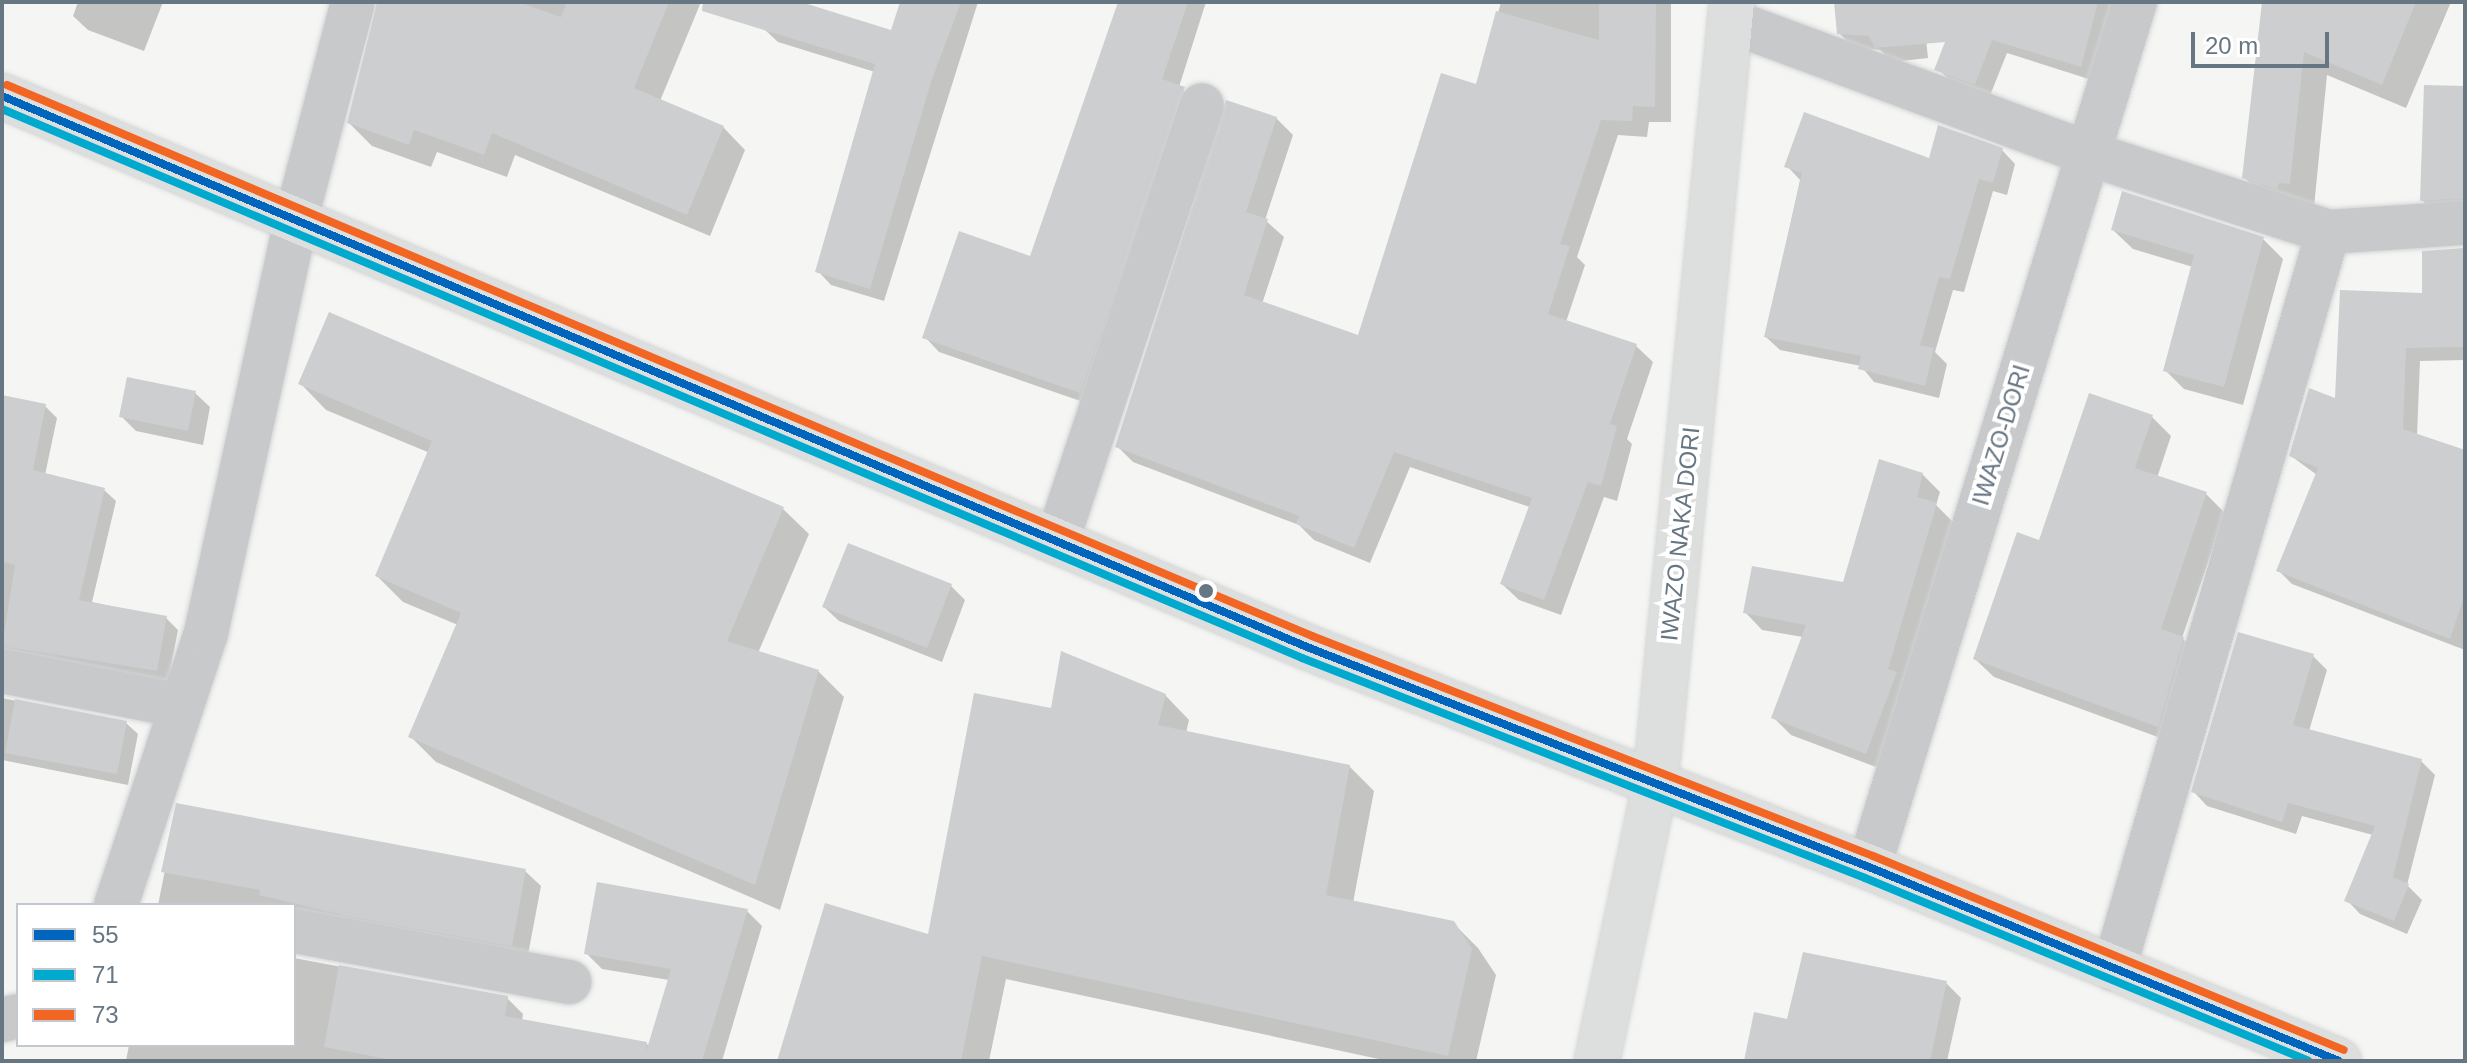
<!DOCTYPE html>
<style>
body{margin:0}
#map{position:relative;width:2467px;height:1063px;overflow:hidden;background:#f5f6f4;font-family:Arial,sans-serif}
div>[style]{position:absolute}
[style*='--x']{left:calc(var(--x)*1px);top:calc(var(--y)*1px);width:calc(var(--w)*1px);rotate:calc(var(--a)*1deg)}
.shadow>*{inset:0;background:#0003}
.building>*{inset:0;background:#cccecf}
.roads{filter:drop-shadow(0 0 2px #d2d3d4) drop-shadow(0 0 2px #d2d3d4)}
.street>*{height:44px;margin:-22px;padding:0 22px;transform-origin:22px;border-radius:22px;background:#c8c9ca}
.secondary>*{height:44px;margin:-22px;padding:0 22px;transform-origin:22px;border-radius:22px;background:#dddede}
.bus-1>*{height:8px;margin:-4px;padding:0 4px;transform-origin:4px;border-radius:4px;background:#0065bd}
.bus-2>*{height:8px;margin:-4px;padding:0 4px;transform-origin:4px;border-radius:4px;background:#00a9ce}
.bus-3>*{height:8px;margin:-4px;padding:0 4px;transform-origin:4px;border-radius:4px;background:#f26522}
.dots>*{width:22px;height:22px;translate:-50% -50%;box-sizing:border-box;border:4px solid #fff;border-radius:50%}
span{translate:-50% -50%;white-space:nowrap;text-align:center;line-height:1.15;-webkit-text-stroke:8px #fff;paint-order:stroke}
.street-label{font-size:24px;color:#677683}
.frame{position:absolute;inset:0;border:4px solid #677683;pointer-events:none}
.legend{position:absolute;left:16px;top:903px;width:280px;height:144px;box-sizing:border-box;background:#fff;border:2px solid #c2c8cd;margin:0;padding:10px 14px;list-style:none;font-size:24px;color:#677683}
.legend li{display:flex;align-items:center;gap:16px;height:40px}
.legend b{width:40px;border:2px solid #c2c8cd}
.scale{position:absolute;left:2191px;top:32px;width:138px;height:36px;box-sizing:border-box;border:4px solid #677683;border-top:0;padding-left:10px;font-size:24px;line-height:28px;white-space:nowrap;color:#677683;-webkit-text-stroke:6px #fff;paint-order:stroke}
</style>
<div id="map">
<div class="shadow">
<div style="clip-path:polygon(78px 2px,163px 2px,144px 51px,88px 30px,73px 16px)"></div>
<div style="clip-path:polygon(378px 2px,701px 2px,660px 101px,723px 127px,745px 150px,710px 236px,515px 155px,507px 177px,437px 152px,431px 167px,372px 146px,349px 123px)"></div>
<div style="clip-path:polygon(772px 2px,794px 2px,892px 33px,902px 2px,978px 2px,884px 301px,831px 285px,818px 271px,875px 72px,778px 42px,764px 29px)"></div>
<div style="clip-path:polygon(1119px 2px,1206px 2px,1179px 87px,1198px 103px,1095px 406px,939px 352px,925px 337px,1032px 259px)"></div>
<div style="clip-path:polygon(1501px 2px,1671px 2px,1671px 122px,1649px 122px,1647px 137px,1618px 135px,1577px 257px,1585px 265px,1566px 322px,1636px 346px,1653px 362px,1627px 439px,1632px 444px,1617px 501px,1604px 497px,1561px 615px,1519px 600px,1502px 584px,1530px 507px,1410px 467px,1370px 563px,1314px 540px,1299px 525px,1133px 462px,1117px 446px,1276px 118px,1293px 135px,1265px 220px,1284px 237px,1262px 304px,1359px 337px,1478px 86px)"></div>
<div style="clip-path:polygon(1837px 2px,1922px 2px,1928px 58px,1892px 62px,1880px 50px,1854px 48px,1839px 33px)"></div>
<div style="clip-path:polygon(1963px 2px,2114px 2px,2095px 81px,2007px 53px,1989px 98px,1955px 85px,1940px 71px)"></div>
<div style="clip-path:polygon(2263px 2px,2451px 2px,2406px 108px,2327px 75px,2314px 207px,2269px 202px,2244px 177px)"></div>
<div style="clip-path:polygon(2465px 88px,2465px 213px,2436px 215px,2422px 200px)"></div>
<div style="clip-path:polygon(2002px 150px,2015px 164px,2007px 195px,1993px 191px,1964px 292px,1953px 290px,1935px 352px,1947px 364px,1939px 398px,1874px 382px,1861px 366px,1780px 350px,1766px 337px,1800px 180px,1787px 166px,1930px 161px)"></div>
<div style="clip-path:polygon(2113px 230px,2263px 239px,2283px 259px,2243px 405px,2184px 389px,2165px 370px,2193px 267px,2133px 249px)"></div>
<div style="clip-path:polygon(2465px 248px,2465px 360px,2420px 361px,2417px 436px,2465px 452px,2465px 650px,2292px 584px,2278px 570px,2317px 475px,2291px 456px,2424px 295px,2424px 253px)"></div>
<div style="clip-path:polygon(301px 384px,783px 509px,809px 534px,758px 653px,818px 671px,844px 697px,780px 910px,436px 762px,411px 737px,458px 625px,403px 602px,377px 576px,430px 453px,326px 410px)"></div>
<div style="clip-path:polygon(195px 393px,210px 407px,203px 445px,136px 431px,121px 416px)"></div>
<div style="clip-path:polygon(2px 397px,45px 406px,57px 418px,45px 475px,104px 490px,116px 501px,92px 602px,166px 618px,178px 630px,168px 682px,2px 664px)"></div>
<div style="clip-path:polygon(2152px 417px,2171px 436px,2157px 478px,2206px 494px,2225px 513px,2182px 638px,2202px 658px,2177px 744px,1994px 677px,1975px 659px,2040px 543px)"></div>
<div style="clip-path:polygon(1922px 474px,1940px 492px,1936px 505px,1953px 522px,1884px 770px,1791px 735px,1773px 717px,1803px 637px,1762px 630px,1745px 612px,1845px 585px)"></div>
<div style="clip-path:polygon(951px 586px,965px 600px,942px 662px,839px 621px,824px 607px)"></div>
<div style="clip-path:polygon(2313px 656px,2327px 670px,2309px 731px,2421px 761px,2435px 775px,2407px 885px,2422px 900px,2407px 934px,2360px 914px,2347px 900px,2373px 835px,2302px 816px,2296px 834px,2207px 806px,2194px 792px)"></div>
<div style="clip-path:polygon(1165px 695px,1189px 720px,1186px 733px,1349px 766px,1374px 791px,1353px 903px,1453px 923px,1478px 948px,1496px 975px,1476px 1061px,1388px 1061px,1006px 979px,989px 1061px,906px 1061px,1052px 711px)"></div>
<div style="clip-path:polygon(2px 698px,126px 723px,138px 734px,128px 785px,2px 760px)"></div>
<div style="clip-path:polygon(178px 805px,525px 871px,541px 886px,527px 960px,294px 929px,294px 905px,158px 905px)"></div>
<div style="clip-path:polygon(747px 911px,762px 926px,722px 1061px,126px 1061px,129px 1045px,294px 1045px,294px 958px,507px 998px,523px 1014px,522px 1021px,650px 1045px,669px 980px,602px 969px,586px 953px)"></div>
<div style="clip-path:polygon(1946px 983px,1961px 998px,1947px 1061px,1746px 1061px,1789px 1022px)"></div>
</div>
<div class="building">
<div style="clip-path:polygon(377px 2px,518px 2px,561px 17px,567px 2px,669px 2px,634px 88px,724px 126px,687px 215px,492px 133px,484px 155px,414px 130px,409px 145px,347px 123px)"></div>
<div style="clip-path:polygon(703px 2px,801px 2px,891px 30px,900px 2px,961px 2px,931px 82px,870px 289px,815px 272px,875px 64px,702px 11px)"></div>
<div style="clip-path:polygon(1118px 2px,1188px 2px,1162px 79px,1185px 87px,1080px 393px,922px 338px,959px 231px,1030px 256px)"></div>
<div style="clip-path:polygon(1599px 2px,1656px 2px,1655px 107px,1633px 106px,1632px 121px,1601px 120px,1560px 244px,1570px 246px,1548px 314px,1637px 344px,1610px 424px,1617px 426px,1601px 486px,1588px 482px,1544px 600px,1500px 584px,1532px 498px,1394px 452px,1354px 548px,1296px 524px,1299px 516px,1115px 447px,1226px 100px,1277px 117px,1246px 212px,1268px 219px,1244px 295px,1358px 335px,1441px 73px,1476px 84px,1496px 11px,1599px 40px)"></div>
<div style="clip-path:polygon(1834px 2px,2098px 2px,2081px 67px,1992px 40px,1975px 85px,1934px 70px,1945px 42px,1875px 48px,1869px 36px,1837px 34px)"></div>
<div style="clip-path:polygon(2262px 2px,2416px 2px,2382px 85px,2304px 52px,2290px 184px,2279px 183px,2277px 189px,2242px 178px)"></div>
<div style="clip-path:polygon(2424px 85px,2465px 86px,2465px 198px,2420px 201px)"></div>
<div style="clip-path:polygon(1804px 112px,1929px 158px,1938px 125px,2003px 148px,1993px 183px,1979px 179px,1950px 279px,1939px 277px,1920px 345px,1934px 348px,1925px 386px,1858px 369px,1861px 356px,1764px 337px,1802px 173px,1784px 167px)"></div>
<div style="clip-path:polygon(2122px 191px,2264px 237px,2224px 387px,2163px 371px,2194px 255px,2111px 230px)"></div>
<div style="clip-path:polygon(2465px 248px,2465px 347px,2406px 348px,2403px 429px,2465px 450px,2465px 594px,2450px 639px,2276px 571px,2318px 468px,2289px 456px,2309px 388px,2335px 398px,2340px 290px,2422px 293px,2422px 251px)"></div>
<div style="clip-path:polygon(329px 312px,784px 507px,727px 641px,819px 670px,755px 885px,408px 737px,461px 613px,375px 576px,432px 441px,298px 384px)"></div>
<div style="clip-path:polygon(127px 377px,196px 391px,188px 431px,119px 417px)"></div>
<div style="clip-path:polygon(2089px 393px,2153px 415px,2135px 468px,2207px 492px,2161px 629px,2184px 637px,2158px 727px,1973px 659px,2017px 532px,2039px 540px)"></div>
<div style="clip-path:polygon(2px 395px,46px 404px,33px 470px,105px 488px,79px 600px,167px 616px,157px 671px,2px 646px,15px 565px,2px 562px)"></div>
<div style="clip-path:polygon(1879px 459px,1923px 473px,1917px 497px,1937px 503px,1888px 669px,1897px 672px,1866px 754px,1771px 718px,1806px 625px,1743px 613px,1752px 566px,1843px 582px)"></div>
<div style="clip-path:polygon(848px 543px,952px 584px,927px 648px,822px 607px)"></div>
<div style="clip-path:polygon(2238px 632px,2314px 654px,2293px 725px,2422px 759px,2393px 877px,2409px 884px,2394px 921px,2344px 901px,2375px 826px,2288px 803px,2282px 822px,2191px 792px)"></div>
<div style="clip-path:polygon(1061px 651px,1166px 694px,1158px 725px,1350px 765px,1326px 895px,1454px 921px,1472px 949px,1448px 1056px,982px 956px,961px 1061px,777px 1061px,825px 903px,928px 934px,974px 693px,1051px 708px)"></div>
<div style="clip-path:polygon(15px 699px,127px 721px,117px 774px,5px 753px)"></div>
<div style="clip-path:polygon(176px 803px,526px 869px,512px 946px,348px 916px,259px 895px,260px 890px,161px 872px)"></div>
<div style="clip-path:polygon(597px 882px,748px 909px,702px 1061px,398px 1061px,324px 1047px,339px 965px,508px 996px,505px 1016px,647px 1042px,646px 1052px,671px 969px,584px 954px)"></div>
<div style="clip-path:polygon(1803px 952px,1947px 981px,1930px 1061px,1744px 1061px,1754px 1012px,1787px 1019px)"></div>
</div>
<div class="roads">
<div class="street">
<div style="--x:1730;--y:21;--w:381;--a:20.3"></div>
<div style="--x:2087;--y:153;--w:254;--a:18.1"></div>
<div style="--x:2328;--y:232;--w:137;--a:-3.8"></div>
<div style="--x:1057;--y:541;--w:459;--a:-71.6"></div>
<div style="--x:2;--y:671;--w:183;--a:11"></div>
<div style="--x:1869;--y:867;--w:905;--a:-72.91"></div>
<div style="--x:116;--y:905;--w:287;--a:-71.7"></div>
<div style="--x:206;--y:633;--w:424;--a:-77.7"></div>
<div style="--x:296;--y:219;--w:224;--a:-75.3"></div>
<div style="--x:294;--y:931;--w:280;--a:10.5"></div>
<div style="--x:2114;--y:969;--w:767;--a:-73.81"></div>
<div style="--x:2;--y:1020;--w:16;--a:-14"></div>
</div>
<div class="secondary">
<div style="--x:2;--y:96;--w:1417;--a:22.89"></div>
<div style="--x:1307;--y:647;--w:604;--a:21.38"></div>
<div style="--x:1869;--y:867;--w:508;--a:22.43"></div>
<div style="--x:1597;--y:1061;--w:281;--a:-78.1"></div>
<div style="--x:1655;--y:786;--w:788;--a:-84.39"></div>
</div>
</div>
<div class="bus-1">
<div style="--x:2;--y:96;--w:1417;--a:22.89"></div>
<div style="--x:1307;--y:647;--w:604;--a:21.38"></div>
<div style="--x:1869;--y:867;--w:508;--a:22.43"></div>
</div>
<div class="bus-2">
<div style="--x:2;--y:109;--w:1411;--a:22.89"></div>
<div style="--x:1302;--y:658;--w:604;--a:21.34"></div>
<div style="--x:1865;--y:878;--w:479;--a:22.4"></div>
</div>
<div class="bus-3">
<div style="--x:7;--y:85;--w:1417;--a:22.89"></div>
<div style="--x:1312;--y:636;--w:603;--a:21.41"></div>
<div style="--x:1873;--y:856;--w:509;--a:22.39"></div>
</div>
<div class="dots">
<div style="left:1206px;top:591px;background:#677683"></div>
</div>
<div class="street-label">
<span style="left:2001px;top:435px;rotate:-73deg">IWAZO-DORI</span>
<span style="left:1680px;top:534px;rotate:-84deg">IWAZO NAKA DORI</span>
</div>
<div class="frame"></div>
<ul class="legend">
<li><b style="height:10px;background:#0065bd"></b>55</li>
<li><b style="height:10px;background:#00a9ce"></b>71</li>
<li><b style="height:10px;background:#f26522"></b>73</li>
</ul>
<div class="scale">20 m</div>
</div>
